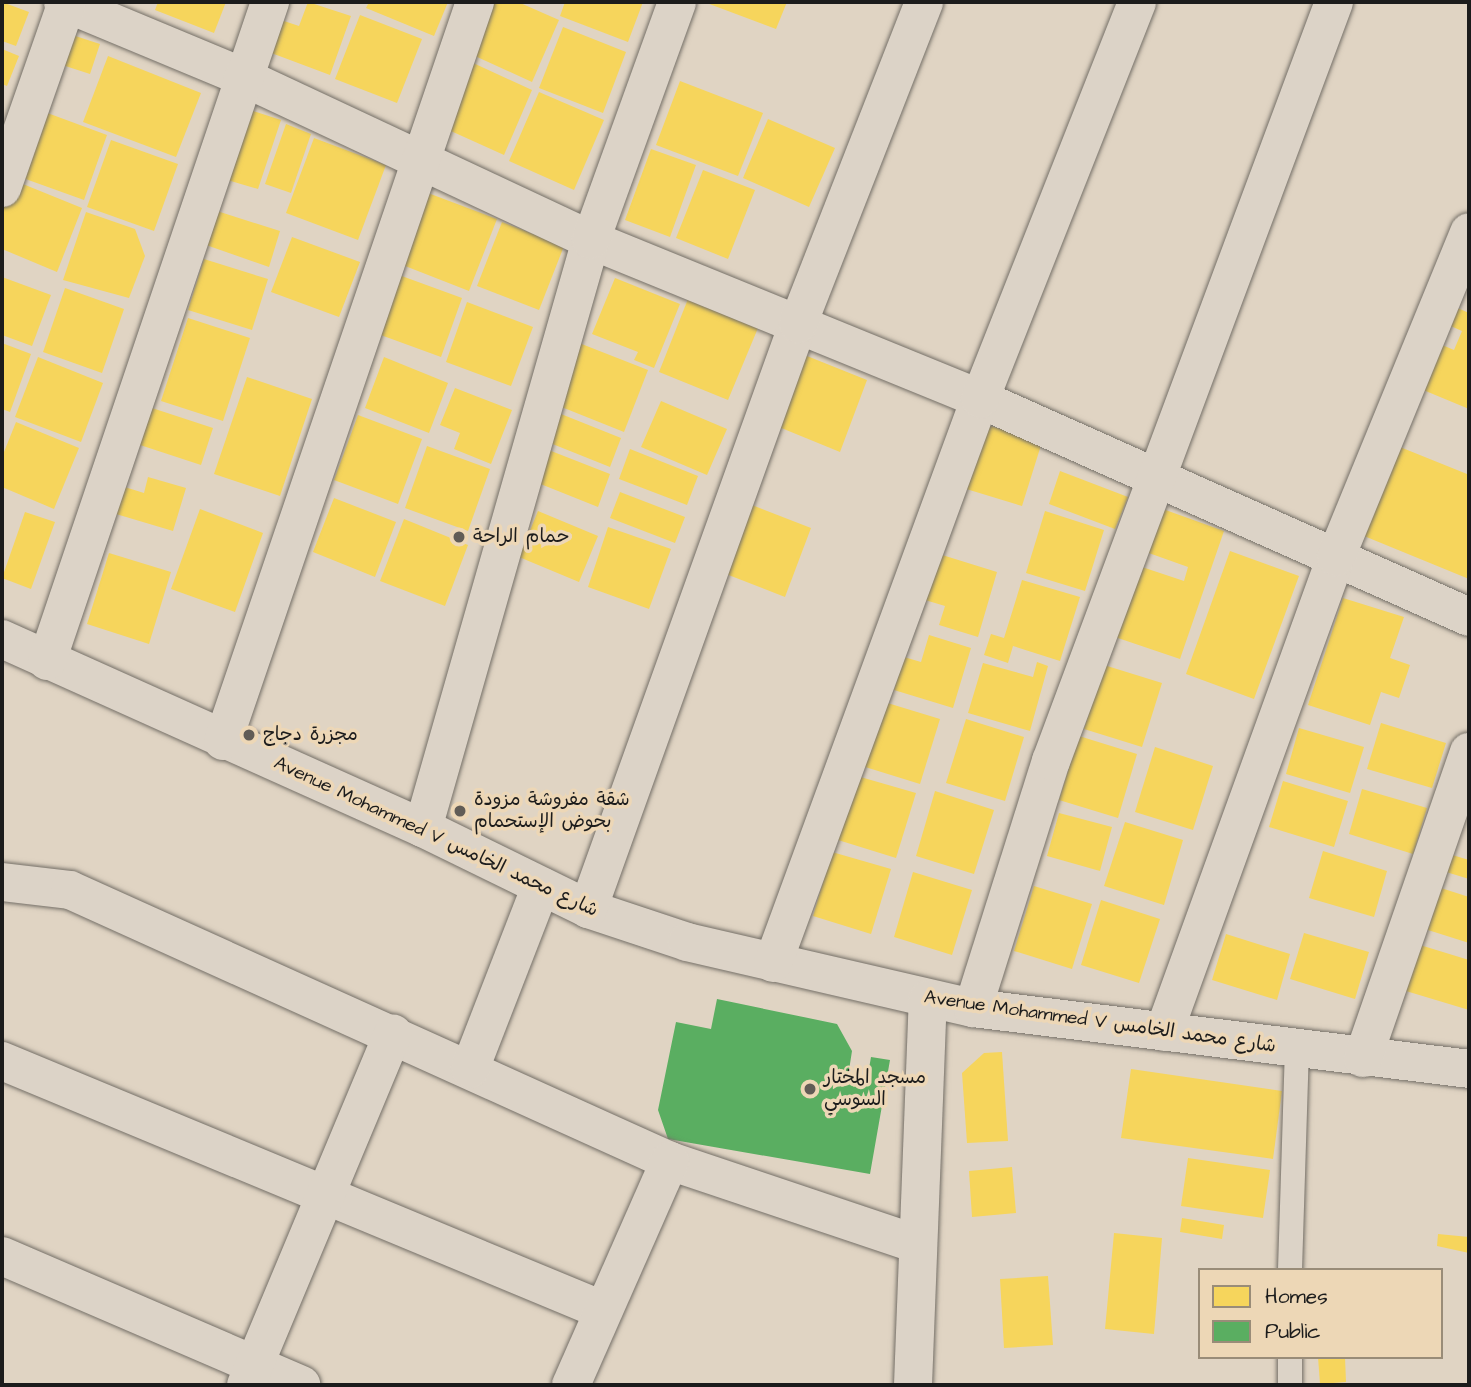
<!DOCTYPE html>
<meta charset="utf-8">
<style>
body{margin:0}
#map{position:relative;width:1471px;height:1387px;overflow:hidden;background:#e0d4c3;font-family:"Architects Daughter","Playpen Sans Arabic",sans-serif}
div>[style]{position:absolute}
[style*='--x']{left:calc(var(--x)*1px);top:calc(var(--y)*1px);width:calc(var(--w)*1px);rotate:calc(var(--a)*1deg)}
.homes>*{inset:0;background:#f6d55c}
.public>*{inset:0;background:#5aae61}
.roads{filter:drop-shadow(0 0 2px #746f67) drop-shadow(0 0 2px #746f67)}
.service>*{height:24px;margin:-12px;padding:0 12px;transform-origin:12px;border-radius:12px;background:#dcd3c7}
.minor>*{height:38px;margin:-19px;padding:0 19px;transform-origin:19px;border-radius:19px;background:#dcd3c7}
.dots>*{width:19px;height:19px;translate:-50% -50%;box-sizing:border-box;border:4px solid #edd7b6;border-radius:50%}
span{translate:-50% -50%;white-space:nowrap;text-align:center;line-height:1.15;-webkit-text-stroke:7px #edd7b6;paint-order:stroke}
.poi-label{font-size:19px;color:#1c1c1c}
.left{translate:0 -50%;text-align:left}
.street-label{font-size:19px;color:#1c1c1c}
.frame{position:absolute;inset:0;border:4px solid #1c1c1c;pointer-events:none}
.legend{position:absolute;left:1198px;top:1268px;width:245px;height:91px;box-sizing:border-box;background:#edd7b6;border:2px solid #998c78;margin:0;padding:9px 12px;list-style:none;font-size:21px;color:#1c1c1c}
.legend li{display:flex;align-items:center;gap:14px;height:35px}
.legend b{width:35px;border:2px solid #998c78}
</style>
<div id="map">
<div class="homes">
<div style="clip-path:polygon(2px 2px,29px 12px,16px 46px,2px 41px)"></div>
<div style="clip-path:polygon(158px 2px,226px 2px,214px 33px,155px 10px)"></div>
<div style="clip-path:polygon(308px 2px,351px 16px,330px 75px,266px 51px,278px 19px,299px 26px)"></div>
<div style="clip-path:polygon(369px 2px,448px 2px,434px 36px,366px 8px)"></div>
<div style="clip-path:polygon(486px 2px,518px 2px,559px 20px,532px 82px,464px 51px)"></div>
<div style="clip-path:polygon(565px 2px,643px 2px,628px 42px,560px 16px)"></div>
<div style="clip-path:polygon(704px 2px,787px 2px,776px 29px)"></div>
<div style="clip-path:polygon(360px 15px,422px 39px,397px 103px,335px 79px)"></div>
<div style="clip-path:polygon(563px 27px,626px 52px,603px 113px,539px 88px)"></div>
<div style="clip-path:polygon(63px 32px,100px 44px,90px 74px,53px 62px)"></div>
<div style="clip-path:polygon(2px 49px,19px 56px,7px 86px,2px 84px)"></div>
<div style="clip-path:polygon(108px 56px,201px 93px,176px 157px,83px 122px)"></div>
<div style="clip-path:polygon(471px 62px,532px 90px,504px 155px,442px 127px)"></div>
<div style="clip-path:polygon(680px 81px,763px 113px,738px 176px,656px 145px)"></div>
<div style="clip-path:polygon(539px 92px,604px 120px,574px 190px,509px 161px)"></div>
<div style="clip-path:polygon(247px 109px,281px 120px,258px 189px,224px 179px)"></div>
<div style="clip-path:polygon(42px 111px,107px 135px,84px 200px,20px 177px)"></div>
<div style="clip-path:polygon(768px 119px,835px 148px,809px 207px,743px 178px)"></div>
<div style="clip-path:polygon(286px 124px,311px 134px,291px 193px,265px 184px)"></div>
<div style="clip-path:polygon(314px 138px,386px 165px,358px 240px,286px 213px)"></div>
<div style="clip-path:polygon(111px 140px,178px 164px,154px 231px,87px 207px)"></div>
<div style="clip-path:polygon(651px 149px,696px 165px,670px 237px,625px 220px)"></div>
<div style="clip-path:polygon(703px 170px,755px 190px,728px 259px,676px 238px)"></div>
<div style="clip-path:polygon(13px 180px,82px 208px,57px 272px,2px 249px,2px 209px)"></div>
<div style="clip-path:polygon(428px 193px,497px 219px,469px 291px,400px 264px)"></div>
<div style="clip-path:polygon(217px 211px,280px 231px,269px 267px,206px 245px)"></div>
<div style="clip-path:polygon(86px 212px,135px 229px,145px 256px,129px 298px,63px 280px)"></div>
<div style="clip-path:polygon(502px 222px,564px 246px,539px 310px,477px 286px)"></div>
<div style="clip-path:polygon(292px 237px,360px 262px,339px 317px,271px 292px)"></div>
<div style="clip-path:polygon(204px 259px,268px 279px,252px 330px,188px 310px)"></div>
<div style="clip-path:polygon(399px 275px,462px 298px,441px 357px,378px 334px)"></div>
<div style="clip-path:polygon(2px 277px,51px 295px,32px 346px,2px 335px)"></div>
<div style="clip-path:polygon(615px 278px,680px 304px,654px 368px,634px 360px,638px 352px,592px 334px)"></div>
<div style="clip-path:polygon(65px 288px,124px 309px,102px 373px,43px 352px)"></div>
<div style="clip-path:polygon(688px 299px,758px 328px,728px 400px,659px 372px)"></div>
<div style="clip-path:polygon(467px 302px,533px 327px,511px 386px,446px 362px)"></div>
<div style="clip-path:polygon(1453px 306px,1469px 313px,1469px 409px,1416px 387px,1435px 342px,1454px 350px,1462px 331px,1446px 324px)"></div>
<div style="clip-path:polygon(188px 318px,250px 338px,223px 421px,161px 401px)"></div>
<div style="clip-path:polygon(574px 341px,648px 370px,624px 432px,549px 402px)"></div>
<div style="clip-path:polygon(2px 343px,31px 354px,10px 412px,2px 409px)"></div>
<div style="clip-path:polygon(802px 354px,867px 380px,840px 452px,774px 425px)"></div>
<div style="clip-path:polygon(38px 357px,103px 383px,81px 442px,15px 417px)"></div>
<div style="clip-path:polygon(384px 357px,448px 383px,429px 433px,365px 408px)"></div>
<div style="clip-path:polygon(247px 377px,312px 399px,280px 496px,214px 474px)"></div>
<div style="clip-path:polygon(455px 388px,512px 410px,491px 464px,454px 449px,460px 433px,440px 425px)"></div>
<div style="clip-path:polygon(661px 401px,727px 429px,707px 475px,641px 447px)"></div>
<div style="clip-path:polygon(149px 407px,213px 428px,201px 465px,137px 444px)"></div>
<div style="clip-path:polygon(556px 412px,621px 438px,610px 467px,545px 441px)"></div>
<div style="clip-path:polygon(358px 415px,422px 439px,398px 504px,334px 480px)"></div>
<div style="clip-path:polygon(16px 422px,79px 448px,54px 509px,2px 487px,2px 457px)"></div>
<div style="clip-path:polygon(984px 424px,1042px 442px,1022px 506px,963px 488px)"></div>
<div style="clip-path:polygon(427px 446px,490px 469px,468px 531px,405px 508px)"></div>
<div style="clip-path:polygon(1400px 447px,1467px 474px,1469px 467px,1469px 579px,1364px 536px)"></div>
<div style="clip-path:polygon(546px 449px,610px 474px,598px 507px,533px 481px)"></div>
<div style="clip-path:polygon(630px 449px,698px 476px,687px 505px,619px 479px)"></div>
<div style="clip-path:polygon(1060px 471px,1128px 497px,1115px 529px,1049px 504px)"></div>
<div style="clip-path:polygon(148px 477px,186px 488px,173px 531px,106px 511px,115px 484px,144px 493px)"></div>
<div style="clip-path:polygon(620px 492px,685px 517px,675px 543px,610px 518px)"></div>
<div style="clip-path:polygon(334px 498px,396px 522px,375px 577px,313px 552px)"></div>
<div style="clip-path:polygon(752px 505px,811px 528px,785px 597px,726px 574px)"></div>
<div style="clip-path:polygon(1160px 508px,1224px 531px,1180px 659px,1112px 636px,1136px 565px,1184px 581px,1188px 567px,1146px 552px)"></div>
<div style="clip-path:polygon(200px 509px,263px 533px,235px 612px,171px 589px)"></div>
<div style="clip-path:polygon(538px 511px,598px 536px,579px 582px,519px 557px)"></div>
<div style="clip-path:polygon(1045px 511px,1104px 530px,1085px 591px,1026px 573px)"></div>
<div style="clip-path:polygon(25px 512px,55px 522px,31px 589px,2px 578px)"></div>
<div style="clip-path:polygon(404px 519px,468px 545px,445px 606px,380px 581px)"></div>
<div style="clip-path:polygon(608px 527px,671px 549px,649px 609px,588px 587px)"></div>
<div style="clip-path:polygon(1230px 551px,1299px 576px,1254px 699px,1186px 674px)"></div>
<div style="clip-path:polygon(109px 553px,171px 572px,149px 644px,87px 624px)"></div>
<div style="clip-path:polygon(939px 554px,997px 572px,978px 637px,939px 625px,945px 606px,925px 600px)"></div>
<div style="clip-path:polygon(1022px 580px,1080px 597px,1060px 661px,1013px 646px,1008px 663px,984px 655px,991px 634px,1004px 638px)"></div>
<div style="clip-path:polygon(1343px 598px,1404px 617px,1390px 658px,1410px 665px,1399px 698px,1381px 692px,1370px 725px,1308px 705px)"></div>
<div style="clip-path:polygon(929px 635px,971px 648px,953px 708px,894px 690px,904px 657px,921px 662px)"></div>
<div style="clip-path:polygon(1037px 662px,1048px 666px,1030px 731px,968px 713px,983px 663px,1033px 677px)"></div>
<div style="clip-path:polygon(1104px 665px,1162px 683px,1142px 747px,1084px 729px)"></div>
<div style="clip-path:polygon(881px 701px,940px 719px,920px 784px,862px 766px)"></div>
<div style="clip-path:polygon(966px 719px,1024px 737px,1005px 801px,946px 783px)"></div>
<div style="clip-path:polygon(1381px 723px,1446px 743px,1432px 788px,1367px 769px)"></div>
<div style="clip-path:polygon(1299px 728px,1364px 747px,1350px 793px,1286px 774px)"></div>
<div style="clip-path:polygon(1079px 736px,1137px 754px,1118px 818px,1059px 800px)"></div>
<div style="clip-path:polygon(1155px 747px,1213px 766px,1193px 830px,1135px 812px)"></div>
<div style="clip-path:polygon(857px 776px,916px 793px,896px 858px,838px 840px)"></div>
<div style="clip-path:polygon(1283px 781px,1348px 801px,1334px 847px,1269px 827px)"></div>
<div style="clip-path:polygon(1362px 789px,1427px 808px,1413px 854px,1349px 834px)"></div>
<div style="clip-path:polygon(935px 791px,994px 810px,974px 874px,916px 856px)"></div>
<div style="clip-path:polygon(1059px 813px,1112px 827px,1100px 871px,1047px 856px)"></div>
<div style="clip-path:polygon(1125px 822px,1183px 840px,1164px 905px,1104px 886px)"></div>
<div style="clip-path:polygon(1323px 851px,1387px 871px,1374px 917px,1309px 898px)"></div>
<div style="clip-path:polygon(832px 852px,891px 869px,871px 934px,813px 916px)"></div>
<div style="clip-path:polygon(1449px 854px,1469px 860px,1469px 879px,1443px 871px)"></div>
<div style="clip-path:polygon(913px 872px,972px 890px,952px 955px,894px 937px)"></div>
<div style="clip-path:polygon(1034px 886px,1092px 904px,1072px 969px,1014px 951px)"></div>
<div style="clip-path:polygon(1441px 888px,1469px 897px,1469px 943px,1428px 930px)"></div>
<div style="clip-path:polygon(1101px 900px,1160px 919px,1139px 983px,1081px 965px)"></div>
<div style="clip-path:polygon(1304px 933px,1369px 952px,1355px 999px,1290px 979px)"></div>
<div style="clip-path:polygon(1226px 934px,1290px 954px,1277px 1000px,1212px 980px)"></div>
<div style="clip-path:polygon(1420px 945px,1469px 960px,1469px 1010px,1406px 991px)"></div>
<div style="clip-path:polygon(1002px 1052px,1008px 1141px,967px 1143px,962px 1073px,984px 1053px)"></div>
<div style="clip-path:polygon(1131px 1069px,1282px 1091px,1273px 1159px,1121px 1138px)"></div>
<div style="clip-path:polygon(1188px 1158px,1270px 1170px,1263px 1218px,1181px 1206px)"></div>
<div style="clip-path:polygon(1012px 1167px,1016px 1213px,972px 1217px,969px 1171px)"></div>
<div style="clip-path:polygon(1182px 1218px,1224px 1225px,1222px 1239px,1180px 1232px)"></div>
<div style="clip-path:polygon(1114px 1233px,1162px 1238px,1154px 1334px,1105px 1329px)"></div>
<div style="clip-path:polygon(1438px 1234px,1469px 1237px,1469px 1253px,1437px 1246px)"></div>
<div style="clip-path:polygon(1048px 1276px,1053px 1345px,1004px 1348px,1000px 1279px)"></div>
<div style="clip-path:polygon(1318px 1357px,1345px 1357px,1346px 1382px,1320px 1384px)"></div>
</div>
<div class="public">
<div style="clip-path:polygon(717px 999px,837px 1024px,852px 1051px,847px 1083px,866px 1086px,871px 1057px,890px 1060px,870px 1174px,668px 1139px,658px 1110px,676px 1022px,711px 1029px)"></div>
</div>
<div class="roads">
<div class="service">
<div style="--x:1290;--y:1270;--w:220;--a:-88.2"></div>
<div style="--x:1290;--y:1357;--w:28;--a:90"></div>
</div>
<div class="minor">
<div style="--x:63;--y:2;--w:195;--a:22.6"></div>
<div style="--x:243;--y:77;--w:384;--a:25.1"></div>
<div style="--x:591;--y:240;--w:420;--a:22.2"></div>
<div style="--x:980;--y:399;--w:535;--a:24.03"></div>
<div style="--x:2;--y:188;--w:197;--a:-70.7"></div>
<div style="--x:2;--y:639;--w:461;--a:24.2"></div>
<div style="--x:423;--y:828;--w:184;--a:26.1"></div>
<div style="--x:588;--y:909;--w:104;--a:18.4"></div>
<div style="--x:687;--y:942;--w:294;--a:13"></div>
<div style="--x:973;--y:1008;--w:500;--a:7"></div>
<div style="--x:47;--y:661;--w:696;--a:-71.3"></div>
<div style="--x:223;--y:741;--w:781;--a:-71.17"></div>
<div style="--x:423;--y:828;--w:612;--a:-74.05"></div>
<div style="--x:591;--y:240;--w:253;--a:-70.1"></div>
<div style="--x:2;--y:882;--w:68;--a:6.7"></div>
<div style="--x:70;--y:890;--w:658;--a:24.31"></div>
<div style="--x:670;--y:1161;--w:261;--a:18.6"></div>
<div style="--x:588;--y:909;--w:622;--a:-70.25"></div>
<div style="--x:798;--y:324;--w:346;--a:-68.6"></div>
<div style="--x:773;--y:963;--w:601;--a:-69.85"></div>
<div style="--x:980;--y:399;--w:427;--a:-68.4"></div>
<div style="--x:973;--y:1008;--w:259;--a:-72.5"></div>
<div style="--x:1051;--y:761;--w:810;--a:-69.55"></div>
<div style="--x:1164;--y:1032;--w:505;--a:-70.09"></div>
<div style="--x:1336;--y:557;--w:351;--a:-67.7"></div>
<div style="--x:1363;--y:1058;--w:324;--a:-70.9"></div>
<div style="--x:2;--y:1061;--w:650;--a:22.54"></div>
<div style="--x:470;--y:1069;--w:196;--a:-68.8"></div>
<div style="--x:2;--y:1256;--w:326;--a:23.3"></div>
<div style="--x:246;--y:1385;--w:381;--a:-67.3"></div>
<div style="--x:571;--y:1385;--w:245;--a:-66.2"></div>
<div style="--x:913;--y:1385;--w:386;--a:-87.8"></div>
</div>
</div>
<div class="dots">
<div style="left:459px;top:537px;background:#615c56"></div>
<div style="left:249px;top:735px;background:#615c56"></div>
<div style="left:460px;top:811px;background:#615c56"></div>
<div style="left:810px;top:1089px;background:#615c56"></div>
</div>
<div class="poi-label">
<span class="left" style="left:473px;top:537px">حمام الراحة</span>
<span class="left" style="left:263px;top:735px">مجزرة دجاج</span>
<span class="left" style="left:474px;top:811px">شقة مفروشة مزودة<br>بحوض الإستحمام</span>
<span class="left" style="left:824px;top:1089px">مسجد المختار<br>السوسي</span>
</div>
<div class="street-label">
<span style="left:436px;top:837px;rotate:25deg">Avenue Mohammed V شارع محمد الخامس</span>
<span style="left:1100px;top:1022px;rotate:8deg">Avenue Mohammed V شارع محمد الخامس</span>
</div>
<div class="frame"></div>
<ul class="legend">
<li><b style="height:19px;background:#f6d55c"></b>Homes</li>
<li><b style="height:19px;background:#5aae61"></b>Public</li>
</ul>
</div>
